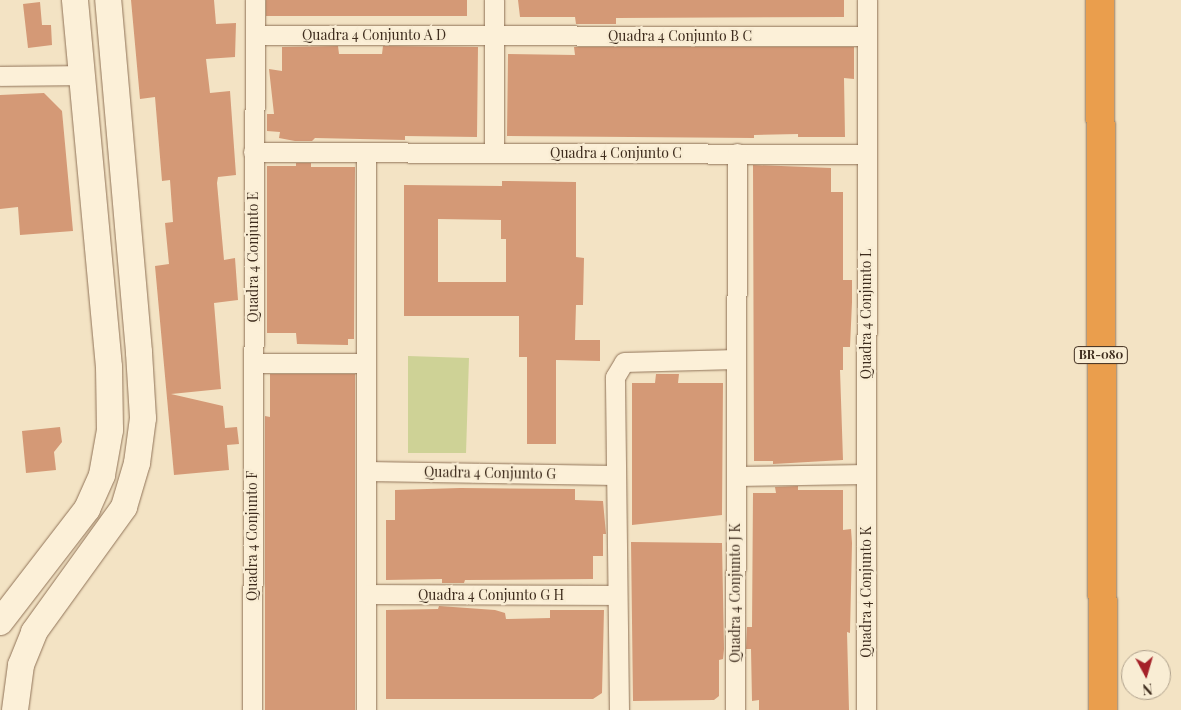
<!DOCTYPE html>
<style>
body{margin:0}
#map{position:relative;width:1181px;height:710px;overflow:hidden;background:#f3e3c4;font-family:"Playfair Display",serif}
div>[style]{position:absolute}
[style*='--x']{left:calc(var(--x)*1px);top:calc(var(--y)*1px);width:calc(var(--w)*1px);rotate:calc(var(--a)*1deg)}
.green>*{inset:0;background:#ced296}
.building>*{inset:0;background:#d49976}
.roads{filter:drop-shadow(0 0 1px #907358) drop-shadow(0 0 1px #907358)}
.street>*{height:19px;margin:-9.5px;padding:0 9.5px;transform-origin:9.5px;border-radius:9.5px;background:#fcf0d8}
.secondary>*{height:26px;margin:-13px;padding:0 13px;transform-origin:13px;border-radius:13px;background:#fcf0d8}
.highway>*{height:28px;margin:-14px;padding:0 14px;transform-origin:14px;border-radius:14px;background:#ea9e4d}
span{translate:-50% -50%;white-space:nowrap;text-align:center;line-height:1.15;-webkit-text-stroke:4.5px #f9edd4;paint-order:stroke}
.shield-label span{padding:1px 4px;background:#f9edd4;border:1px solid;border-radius:4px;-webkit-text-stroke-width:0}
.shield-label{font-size:12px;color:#3e2c1d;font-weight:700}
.street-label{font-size:14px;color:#3e2c1d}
.north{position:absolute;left:1121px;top:650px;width:50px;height:50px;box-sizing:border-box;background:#f9edd4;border:1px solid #aea08b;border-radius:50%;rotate:174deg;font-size:14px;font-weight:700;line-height:20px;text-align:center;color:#3e2c1d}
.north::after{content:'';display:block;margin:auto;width:18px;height:22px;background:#a52128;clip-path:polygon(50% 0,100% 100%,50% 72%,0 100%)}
</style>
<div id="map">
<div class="green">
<div style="clip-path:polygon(408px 356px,469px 358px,466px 453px,408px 453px)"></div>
</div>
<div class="building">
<div style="clip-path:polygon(131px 0,214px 0,216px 24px,236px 23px,235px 57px,206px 59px,210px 93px,230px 91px,236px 175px,218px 177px,217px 183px,224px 260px,235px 258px,238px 300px,214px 303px,221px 389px,171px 394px,223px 406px,225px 428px,237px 427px,239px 444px,227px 445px,229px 470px,174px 475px,155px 266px,169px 264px,165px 223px,173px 222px,170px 180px,162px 181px,155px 97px,140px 99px)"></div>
<div style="clip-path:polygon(266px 0,467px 0,467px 16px,266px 16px)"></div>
<div style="clip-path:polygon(518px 0,844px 0,844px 17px,616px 18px,616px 24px,576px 24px,575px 17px,520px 17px)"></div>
<div style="clip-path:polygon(40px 2px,42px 25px,51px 25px,52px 45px,28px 48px,23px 4px)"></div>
<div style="clip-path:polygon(338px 46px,339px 54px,382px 54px,383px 46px,478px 47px,477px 137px,405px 136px,405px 140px,315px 138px,312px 141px,295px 141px,279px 138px,280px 132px,267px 131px,267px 114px,274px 114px,269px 69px,282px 71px,282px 47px)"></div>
<div style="clip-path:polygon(574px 47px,854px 47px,854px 79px,844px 78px,845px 137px,798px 137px,798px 134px,754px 135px,754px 138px,507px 136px,508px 54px,575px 55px)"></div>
<div style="clip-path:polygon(44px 93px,62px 111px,73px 231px,20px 235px,18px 207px,0 209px,0 95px)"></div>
<div style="clip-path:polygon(296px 163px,311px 163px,311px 167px,355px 167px,354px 339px,348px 339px,348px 345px,297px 344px,296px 333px,267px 333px,267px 166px,296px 166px)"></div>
<div style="clip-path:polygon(753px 165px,831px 168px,831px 192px,843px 192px,843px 280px,852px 280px,852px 302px,850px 347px,843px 347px,843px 370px,840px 370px,843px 460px,773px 464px,773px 461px,754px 461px)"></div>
<div style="clip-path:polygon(evenodd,502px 181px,576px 182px,576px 257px,584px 258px,583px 305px,576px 305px,575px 340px,600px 340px,600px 361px,556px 360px,556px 444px,527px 444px,527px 357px,519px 357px,519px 316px,404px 316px,404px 185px,502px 186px,502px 181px,438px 219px,501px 220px,501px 239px,506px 239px,506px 282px,438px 282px,438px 219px)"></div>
<div style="clip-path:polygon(270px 374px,355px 374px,355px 710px,265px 710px,265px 416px,270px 417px)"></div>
<div style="clip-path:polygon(656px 374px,679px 374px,678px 383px,723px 383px,722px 515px,632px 525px,632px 383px,655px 383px)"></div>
<div style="clip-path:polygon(60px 427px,62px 442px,54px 452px,56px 470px,26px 473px,22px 431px)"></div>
<div style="clip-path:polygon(798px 486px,798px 490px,843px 490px,843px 530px,851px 529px,852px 543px,850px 633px,847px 632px,849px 710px,759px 710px,759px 700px,752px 701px,751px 649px,746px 649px,747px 627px,752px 627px,753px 493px,776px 493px,775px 487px)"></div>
<div style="clip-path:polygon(460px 488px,575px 489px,575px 500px,603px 501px,606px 534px,603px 534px,603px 556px,593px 556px,593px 579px,465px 580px,464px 583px,442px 583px,442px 579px,386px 580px,386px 520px,395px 520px,395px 490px)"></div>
<div style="clip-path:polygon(631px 542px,722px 543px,724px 649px,723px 659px,719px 660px,719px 696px,714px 700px,633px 701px)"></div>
<div style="clip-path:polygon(439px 606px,495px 610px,505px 613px,506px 619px,550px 618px,550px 610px,604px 610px,602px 693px,593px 699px,386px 699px,386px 610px,438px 609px)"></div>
</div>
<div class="roads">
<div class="street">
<div style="--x:255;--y:35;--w:612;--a:0.09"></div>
<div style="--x:0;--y:76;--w:82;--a:-0.7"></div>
<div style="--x:253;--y:152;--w:614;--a:0.19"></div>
<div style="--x:366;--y:152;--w:558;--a:90"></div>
<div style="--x:494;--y:153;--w:153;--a:-90"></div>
<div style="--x:253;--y:363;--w:113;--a:0"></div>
<div style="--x:366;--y:471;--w:248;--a:0.9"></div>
<div style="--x:736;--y:476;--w:130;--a:-0.9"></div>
<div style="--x:366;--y:594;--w:251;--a:0.2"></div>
<div style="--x:252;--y:710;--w:710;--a:-89.76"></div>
<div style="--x:619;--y:710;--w:333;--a:-90.7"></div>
<div style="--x:615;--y:377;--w:17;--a:-59"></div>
<div style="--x:624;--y:362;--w:112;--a:-1.5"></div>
<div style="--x:735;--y:710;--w:557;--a:-89.79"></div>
<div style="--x:866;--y:710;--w:710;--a:-89.92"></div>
</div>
<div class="secondary">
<div style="--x:0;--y:622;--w:143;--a:-52.4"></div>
<div style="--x:87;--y:509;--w:37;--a:-66"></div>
<div style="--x:102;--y:475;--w:46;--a:-79.9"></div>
<div style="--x:110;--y:430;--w:63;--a:-90.9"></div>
<div style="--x:109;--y:367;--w:369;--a:-95.3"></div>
<div style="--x:15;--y:710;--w:45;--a:-82.4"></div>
<div style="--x:21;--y:665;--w:35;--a:-68"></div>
<div style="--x:34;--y:632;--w:154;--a:-54.2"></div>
<div style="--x:124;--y:507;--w:46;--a:-73.5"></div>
<div style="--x:137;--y:463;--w:45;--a:-82.4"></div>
<div style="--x:143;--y:418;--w:66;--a:-93.5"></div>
<div style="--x:139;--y:352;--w:353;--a:-95"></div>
</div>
<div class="highway">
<div style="--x:1100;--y:0;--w:710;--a:89.76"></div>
</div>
</div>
<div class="shield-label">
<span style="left:1101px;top:355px">BR-080</span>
</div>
<div class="street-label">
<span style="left:374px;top:35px">Quadra 4 Conjunto A D</span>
<span style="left:680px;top:36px">Quadra 4 Conjunto B C</span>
<span style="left:616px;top:153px">Quadra 4 Conjunto C</span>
<span style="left:253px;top:257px;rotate:-90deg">Quadra 4 Conjunto E</span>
<span style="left:866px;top:314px;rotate:-90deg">Quadra 4 Conjunto L</span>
<span style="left:490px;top:473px;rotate:1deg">Quadra 4 Conjunto G</span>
<span style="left:252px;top:536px;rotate:-90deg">Quadra 4 Conjunto F</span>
<span style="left:866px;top:592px;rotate:-90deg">Quadra 4 Conjunto K</span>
<span style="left:735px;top:593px;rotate:-90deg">Quadra 4 Conjunto J K</span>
<span style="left:491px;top:595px">Quadra 4 Conjunto G H</span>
</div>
<div class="north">N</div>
</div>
